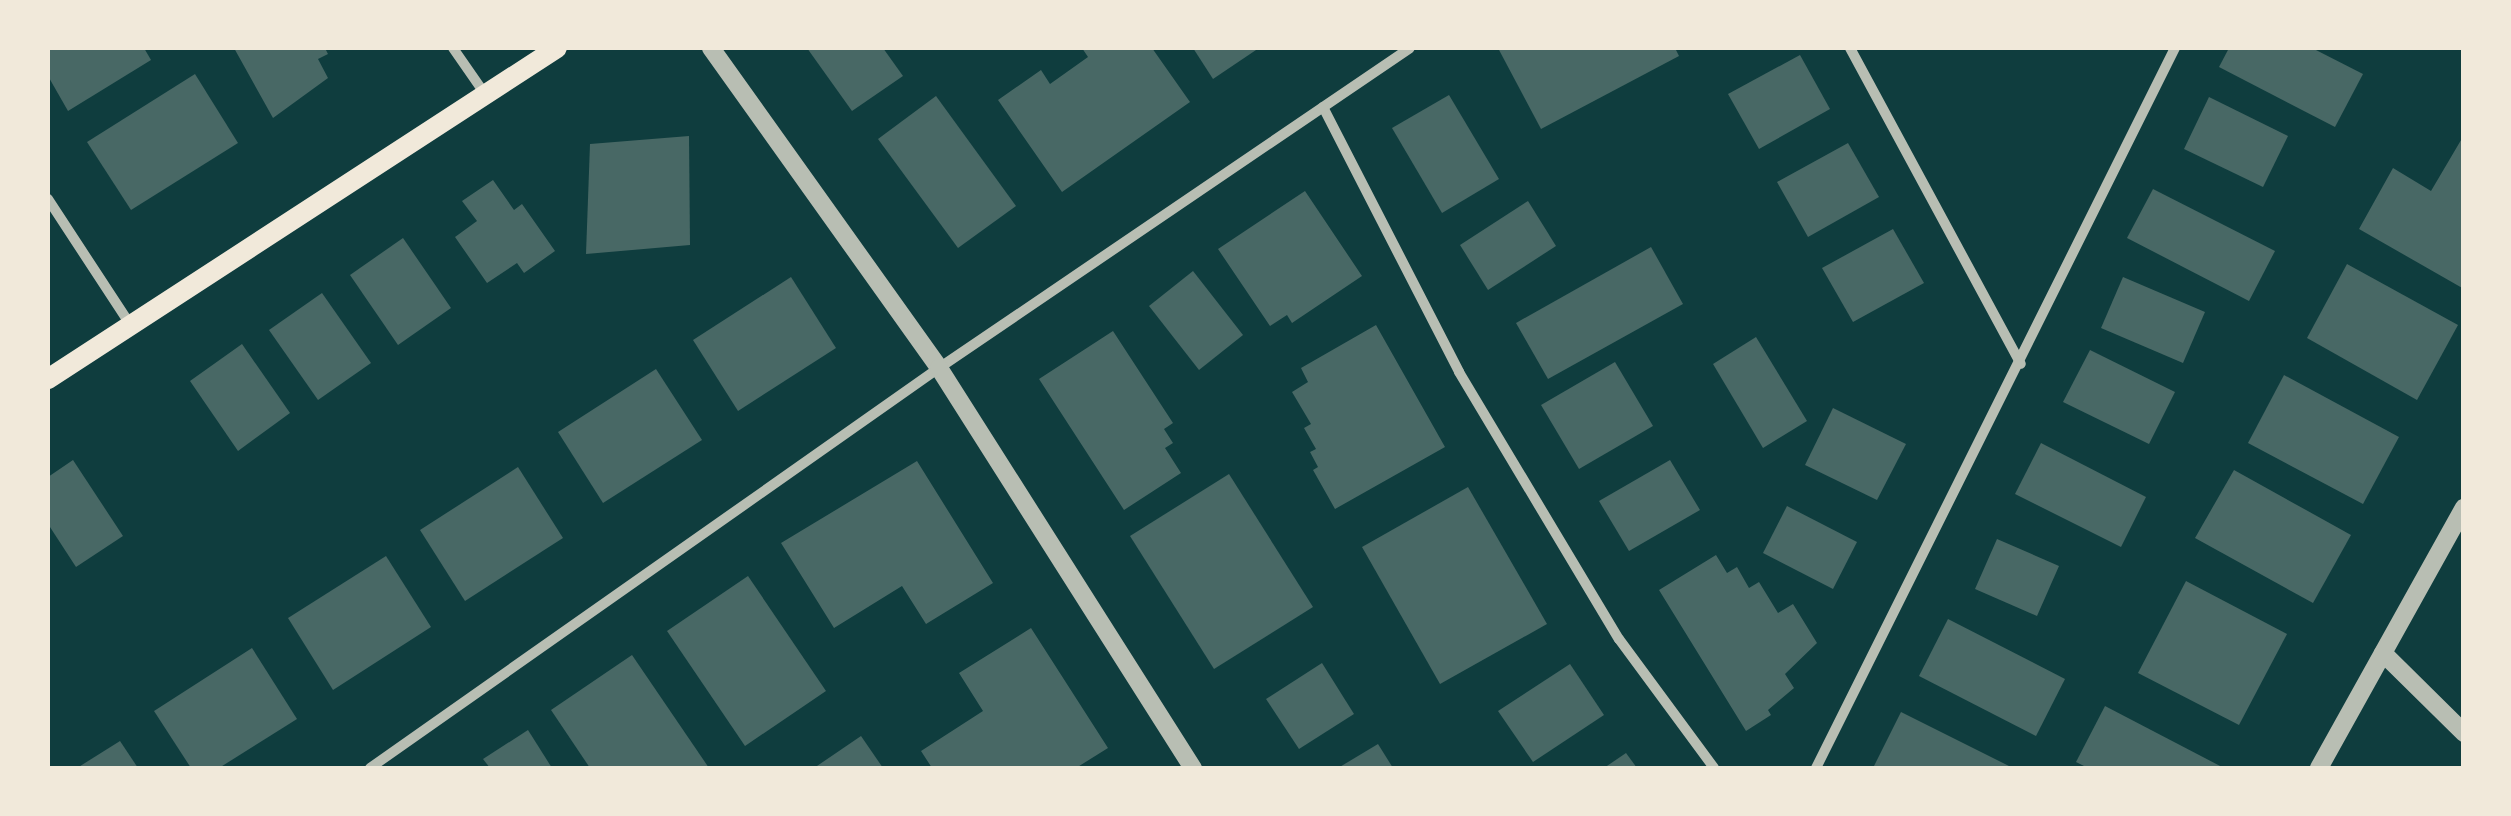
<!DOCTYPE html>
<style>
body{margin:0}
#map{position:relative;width:2511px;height:816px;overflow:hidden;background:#0f3d3e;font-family:"Space Grotesk",sans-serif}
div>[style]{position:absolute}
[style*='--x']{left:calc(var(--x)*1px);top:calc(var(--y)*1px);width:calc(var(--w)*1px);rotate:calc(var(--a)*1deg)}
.building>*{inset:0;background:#486865}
.minor>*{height:10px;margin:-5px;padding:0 5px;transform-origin:5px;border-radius:5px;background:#b8beb3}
.tertiary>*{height:18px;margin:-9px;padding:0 9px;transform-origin:9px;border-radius:9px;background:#b8beb3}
.secondary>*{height:20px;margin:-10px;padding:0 10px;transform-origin:10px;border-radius:10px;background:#f1e9da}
span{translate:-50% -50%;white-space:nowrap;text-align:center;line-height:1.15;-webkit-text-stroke:8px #f1e9da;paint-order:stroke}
.frame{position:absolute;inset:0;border:50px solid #f1e9da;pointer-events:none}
</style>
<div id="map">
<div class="building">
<div style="clip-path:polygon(48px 48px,144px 48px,151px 60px,68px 111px,48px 76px)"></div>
<div style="clip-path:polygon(234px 48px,325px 48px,328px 54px,318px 59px,328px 78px,273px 118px)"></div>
<div style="clip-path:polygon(807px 48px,883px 48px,903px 76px,852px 111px)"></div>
<div style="clip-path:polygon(1082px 48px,1152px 48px,1190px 102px,1062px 192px,998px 100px,1041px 70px,1050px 84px,1088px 57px)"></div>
<div style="clip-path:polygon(1193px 48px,1259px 48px,1213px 79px)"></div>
<div style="clip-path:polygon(1498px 48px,1675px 48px,1679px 56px,1541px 129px)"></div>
<div style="clip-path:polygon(2229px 48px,2312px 48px,2363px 74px,2335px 127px,2219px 67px)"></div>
<div style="clip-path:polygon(1800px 55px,1830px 109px,1759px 149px,1728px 94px)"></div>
<div style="clip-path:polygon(195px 74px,238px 143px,131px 210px,87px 142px)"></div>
<div style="clip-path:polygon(1449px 95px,1499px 179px,1442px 213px,1392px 128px)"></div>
<div style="clip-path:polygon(936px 96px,1016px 206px,958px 248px,878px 139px)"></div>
<div style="clip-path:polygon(2209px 97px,2288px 136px,2263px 187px,2184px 149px)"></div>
<div style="clip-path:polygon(2464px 135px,2464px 289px,2359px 229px,2393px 168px,2431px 191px)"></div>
<div style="clip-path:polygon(689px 136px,690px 245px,586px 254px,590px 144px)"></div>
<div style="clip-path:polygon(1848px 143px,1879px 197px,1808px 237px,1777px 182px)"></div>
<div style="clip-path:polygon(493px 180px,514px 210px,522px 204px,555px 251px,524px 273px,517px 263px,487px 283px,455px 237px,477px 221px,462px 201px)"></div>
<div style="clip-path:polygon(2153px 189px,2275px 251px,2249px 301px,2127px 238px)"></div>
<div style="clip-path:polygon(1305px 191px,1362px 276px,1292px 323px,1287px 315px,1270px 326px,1218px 249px)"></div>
<div style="clip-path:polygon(1528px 201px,1556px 246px,1488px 290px,1460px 245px)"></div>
<div style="clip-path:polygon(1893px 229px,1924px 283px,1853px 322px,1822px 268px)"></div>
<div style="clip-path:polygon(403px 238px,451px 308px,398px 345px,350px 275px)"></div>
<div style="clip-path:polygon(1651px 247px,1683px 304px,1548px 379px,1516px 323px)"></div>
<div style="clip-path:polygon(2347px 264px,2458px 325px,2417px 400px,2307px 338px)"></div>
<div style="clip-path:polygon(1193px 271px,1243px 335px,1199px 370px,1149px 306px)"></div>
<div style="clip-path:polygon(791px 277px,836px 348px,738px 411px,693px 340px)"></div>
<div style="clip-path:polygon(2123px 277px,2205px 312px,2183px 363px,2101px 328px)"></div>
<div style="clip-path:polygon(322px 293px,371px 363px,318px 400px,269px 330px)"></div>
<div style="clip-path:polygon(1376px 325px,1445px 447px,1335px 509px,1313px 470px,1318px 467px,1310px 452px,1316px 449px,1304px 428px,1311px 424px,1292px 392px,1308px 382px,1301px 368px)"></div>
<div style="clip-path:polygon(1113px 331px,1173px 423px,1164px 429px,1173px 443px,1165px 448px,1181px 473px,1124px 510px,1039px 379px)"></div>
<div style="clip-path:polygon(1756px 337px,1807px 421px,1763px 448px,1713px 364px)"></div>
<div style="clip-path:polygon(242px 344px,290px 413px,238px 451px,190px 381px)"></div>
<div style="clip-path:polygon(2090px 350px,2175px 392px,2149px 444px,2063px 402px)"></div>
<div style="clip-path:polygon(1615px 362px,1653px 426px,1579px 469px,1541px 405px)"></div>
<div style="clip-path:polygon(656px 369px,702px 440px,603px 503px,558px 432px)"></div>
<div style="clip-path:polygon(2284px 375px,2399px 437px,2363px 504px,2248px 443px)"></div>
<div style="clip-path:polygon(1833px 408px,1906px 444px,1877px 500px,1805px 465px)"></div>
<div style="clip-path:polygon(2041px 443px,2146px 497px,2121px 547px,2015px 494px)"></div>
<div style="clip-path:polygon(73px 460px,123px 536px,76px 567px,48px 524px,48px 477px)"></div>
<div style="clip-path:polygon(1670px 460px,1700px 510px,1629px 551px,1599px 501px)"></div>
<div style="clip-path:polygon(917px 461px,993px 583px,926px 624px,902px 586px,834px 628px,781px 543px)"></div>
<div style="clip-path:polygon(518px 467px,563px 538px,465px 601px,420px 530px)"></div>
<div style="clip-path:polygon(2234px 470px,2351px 535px,2313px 603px,2195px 538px)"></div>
<div style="clip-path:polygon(1229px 474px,1313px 607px,1214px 669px,1130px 536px)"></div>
<div style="clip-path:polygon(1468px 487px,1547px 624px,1440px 684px,1362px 547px)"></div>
<div style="clip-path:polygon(1787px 506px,1857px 542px,1833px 589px,1763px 553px)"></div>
<div style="clip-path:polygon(1997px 539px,2059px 566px,2037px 616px,1975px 589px)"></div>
<div style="clip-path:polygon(1716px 555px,1727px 573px,1737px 567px,1749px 588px,1759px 582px,1778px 613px,1793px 604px,1817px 643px,1785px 674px,1794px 688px,1768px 710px,1771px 715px,1746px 731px,1659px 590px)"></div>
<div style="clip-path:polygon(386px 556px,431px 627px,333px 690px,288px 618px)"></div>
<div style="clip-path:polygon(748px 576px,826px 691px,745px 746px,667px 631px)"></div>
<div style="clip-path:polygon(2186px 581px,2287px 634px,2239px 725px,2138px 673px)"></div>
<div style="clip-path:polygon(1948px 619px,2065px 679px,2036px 736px,1919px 676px)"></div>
<div style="clip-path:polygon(1031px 628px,1108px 748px,1076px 768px,932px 768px,921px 751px,983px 711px,959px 673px)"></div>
<div style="clip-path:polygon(252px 648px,297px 719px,219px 768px,191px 768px,154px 711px)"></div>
<div style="clip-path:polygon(632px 655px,709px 768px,590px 768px,551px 710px)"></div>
<div style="clip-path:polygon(1322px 663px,1354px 714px,1299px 749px,1266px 699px)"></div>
<div style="clip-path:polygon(1570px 664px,1604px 715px,1533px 762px,1498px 711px)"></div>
<div style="clip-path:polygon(2105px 706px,2224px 768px,2088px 768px,2076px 762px)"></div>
<div style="clip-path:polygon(1901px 712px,2013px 768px,1873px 768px)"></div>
<div style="clip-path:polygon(528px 730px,552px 768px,490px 768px,483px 759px)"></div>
<div style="clip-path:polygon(861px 736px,883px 768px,814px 768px)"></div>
<div style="clip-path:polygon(120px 741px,138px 768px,77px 768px)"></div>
<div style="clip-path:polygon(1378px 744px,1393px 768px,1338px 768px)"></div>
<div style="clip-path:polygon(1626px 753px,1637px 768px,1604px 768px)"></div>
</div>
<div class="minor">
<div style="--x:453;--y:48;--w:56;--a:55.2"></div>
<div style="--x:1850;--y:48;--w:359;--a:61.6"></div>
<div style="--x:1323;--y:107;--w:298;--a:62.8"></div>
<div style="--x:1459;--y:372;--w:311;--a:59.1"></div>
<div style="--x:1619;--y:639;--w:160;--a:53.6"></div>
<div style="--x:48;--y:199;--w:148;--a:56.8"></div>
<div style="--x:370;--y:768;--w:696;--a:-35.11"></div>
<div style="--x:939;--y:368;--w:569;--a:-34.19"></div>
<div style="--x:1816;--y:768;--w:805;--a:-63.5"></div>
</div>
<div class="tertiary">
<div style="--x:711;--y:48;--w:393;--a:54.5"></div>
<div style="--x:939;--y:368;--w:474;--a:57.6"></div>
<div style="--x:2383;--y:653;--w:114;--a:44.6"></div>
<div style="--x:2319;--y:768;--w:298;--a:-60.9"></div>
</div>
<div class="secondary">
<div style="--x:48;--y:379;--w:607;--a:-33.04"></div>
</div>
<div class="frame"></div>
</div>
